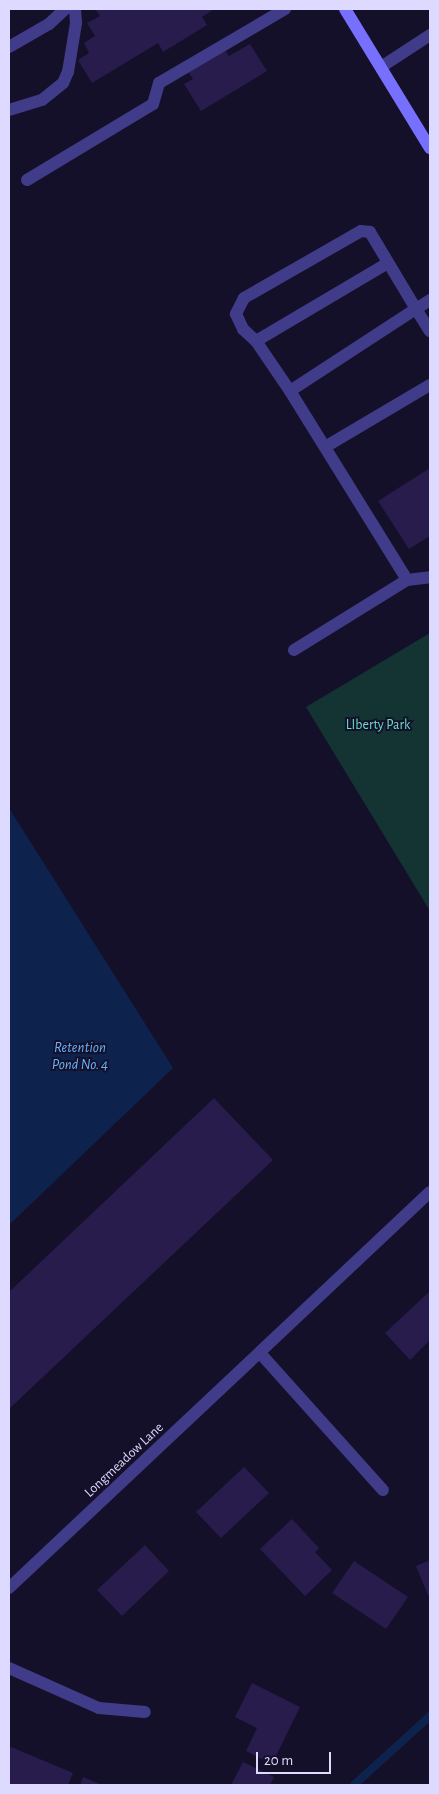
<!DOCTYPE html>
<style>
body{margin:0}
#map{position:relative;width:439px;height:1794px;overflow:hidden;background:#15102a;font-family:"Alegreya Sans",sans-serif}
div>[style]{position:absolute}
[style*='--x']{left:calc(var(--x)*1px);top:calc(var(--y)*1px);width:calc(var(--w)*1px);rotate:calc(var(--a)*1deg)}
.green>*{inset:0;background:#133433}
.water>*{inset:0;background:#0d234d}
.stream>*{height:8px;margin:-4px;padding:0 4px;transform-origin:4px;border-radius:4px;background:#0d234d}
.building>*{inset:0;background:#271c4b}
.service>*{height:12px;margin:-6px;padding:0 6px;transform-origin:6px;border-radius:6px;background:#403c89}
.minor>*{height:12px;margin:-6px;padding:0 6px;transform-origin:6px;border-radius:6px;background:#403c89}
.secondary>*{height:12px;margin:-6px;padding:0 6px;transform-origin:6px;border-radius:6px;background:#7770ff}
span{translate:-50% -50%;white-space:nowrap;text-align:center;line-height:1.15;-webkit-text-stroke:4px #15102a;paint-order:stroke}
.park-label{font-size:14px;color:#63e1c5}
.street-label{font-size:14px;color:#ded9ff}
.water-label{font-size:15px;color:#67b5ff;font-style:italic}
.frame{position:absolute;inset:0;border:10px solid #ded9ff;pointer-events:none}
.scale{position:absolute;left:256px;top:1752px;width:75px;height:22px;box-sizing:border-box;border:2px solid #ded9ff;border-top:0;padding-left:6px;font-size:15px;line-height:18px;white-space:nowrap;color:#ded9ff;-webkit-text-stroke:4px #15102a;paint-order:stroke}
</style>
<div id="map">
<div class="green">
<div style="clip-path:polygon(430px 633px,430px 911px,306px 707px)"></div>
</div>
<div class="water">
<div style="clip-path:polygon(9px 808px,173px 1068px,9px 1225px)"></div>
</div>
<div class="stream">
<div style="--x:354;--y:1785;--w:103;--a:-42.2"></div>
</div>
<div class="building">
<div style="clip-path:polygon(95px 9px,214px 9px,202px 17px,207px 25px,163px 52px,158px 43px,92px 83px,78px 60px,89px 53px,84px 43px,95px 36px,87px 23px,100px 16px)"></div>
<div style="clip-path:polygon(250px 44px,267px 71px,201px 111px,184px 84px,193px 79px,188px 71px,224px 49px,229px 56px)"></div>
<div style="clip-path:polygon(430px 468px,430px 536px,409px 549px,378px 501px)"></div>
<div style="clip-path:polygon(214px 1098px,273px 1160px,9px 1409px,9px 1292px)"></div>
<div style="clip-path:polygon(430px 1291px,430px 1340px,410px 1360px,385px 1333px)"></div>
<div style="clip-path:polygon(244px 1467px,269px 1493px,221px 1538px,196px 1512px)"></div>
<div style="clip-path:polygon(292px 1519px,319px 1548px,315px 1552px,332px 1570px,305px 1596px,260px 1549px)"></div>
<div style="clip-path:polygon(145px 1545px,169px 1571px,122px 1616px,97px 1590px)"></div>
<div style="clip-path:polygon(430px 1560px,430px 1600px,416px 1566px)"></div>
<div style="clip-path:polygon(354px 1561px,408px 1597px,386px 1629px,332px 1593px)"></div>
<div style="clip-path:polygon(252px 1683px,300px 1707px,272px 1764px,246px 1751px,257px 1728px,235px 1717px)"></div>
<div style="clip-path:polygon(11px 1747px,73px 1773px,68px 1785px,9px 1784px,9px 1752px)"></div>
<div style="clip-path:polygon(243px 1762px,274px 1777px,270px 1785px,231px 1785px)"></div>
<div style="clip-path:polygon(83px 1777px,102px 1785px,80px 1785px)"></div>
</div>
<div class="service">
<div style="--x:9;--y:47;--w:46;--a:-29.9"></div>
<div style="--x:49;--y:24;--w:22;--a:-43"></div>
<div style="--x:381;--y:67;--w:59;--a:-33.1"></div>
<div style="--x:9;--y:110;--w:34;--a:-17"></div>
<div style="--x:42;--y:100;--w:27;--a:-39"></div>
<div style="--x:63;--y:83;--w:12;--a:-66"></div>
<div style="--x:68;--y:72;--w:50;--a:-80.7"></div>
<div style="--x:76;--y:23;--w:14;--a:-94"></div>
<div style="--x:27;--y:180;--w:147;--a:-31.1"></div>
<div style="--x:153;--y:104;--w:22;--a:-74"></div>
<div style="--x:159;--y:83;--w:146;--a:-30.4"></div>
<div style="--x:430;--y:300;--w:17;--a:147"></div>
<div style="--x:416;--y:309;--w:26;--a:58"></div>
<div style="--x:256;--y:341;--w:153;--a:-30.6"></div>
<div style="--x:290;--y:391;--w:150;--a:-33.1"></div>
<div style="--x:416;--y:309;--w:90;--a:-120.9"></div>
<div style="--x:370;--y:232;--w:9;--a:-174"></div>
<div style="--x:361;--y:231;--w:135;--a:150.2"></div>
<div style="--x:244;--y:298;--w:18;--a:117"></div>
<div style="--x:236;--y:314;--w:17;--a:65"></div>
<div style="--x:243;--y:329;--w:18;--a:43"></div>
<div style="--x:256;--y:341;--w:60;--a:55.8"></div>
<div style="--x:290;--y:391;--w:222;--a:58.2"></div>
<div style="--x:407;--y:580;--w:23;--a:-7"></div>
<div style="--x:325;--y:447;--w:122;--a:-30.6"></div>
<div style="--x:294;--y:650;--w:133;--a:-31.8"></div>
</div>
<div class="minor">
<div style="--x:260;--y:1353;--w:184;--a:48.1"></div>
<div style="--x:9;--y:1588;--w:578;--a:-43.25"></div>
<div style="--x:9;--y:1668;--w:98;--a:24"></div>
<div style="--x:99;--y:1708;--w:46;--a:5"></div>
</div>
<div class="secondary">
<div style="--x:345;--y:9;--w:163;--a:58.6"></div>
</div>
<div class="park-label">
<span style="left:378px;top:725px">LIberty Park</span>
</div>
<div class="street-label">
<span style="left:124px;top:1460px;rotate:-43deg">Longmeadow Lane</span>
</div>
<div class="water-label">
<span style="left:80px;top:1056px">Retention<br>Pond No. 4</span>
</div>
<div class="frame"></div>
<div class="scale">20 m</div>
</div>
